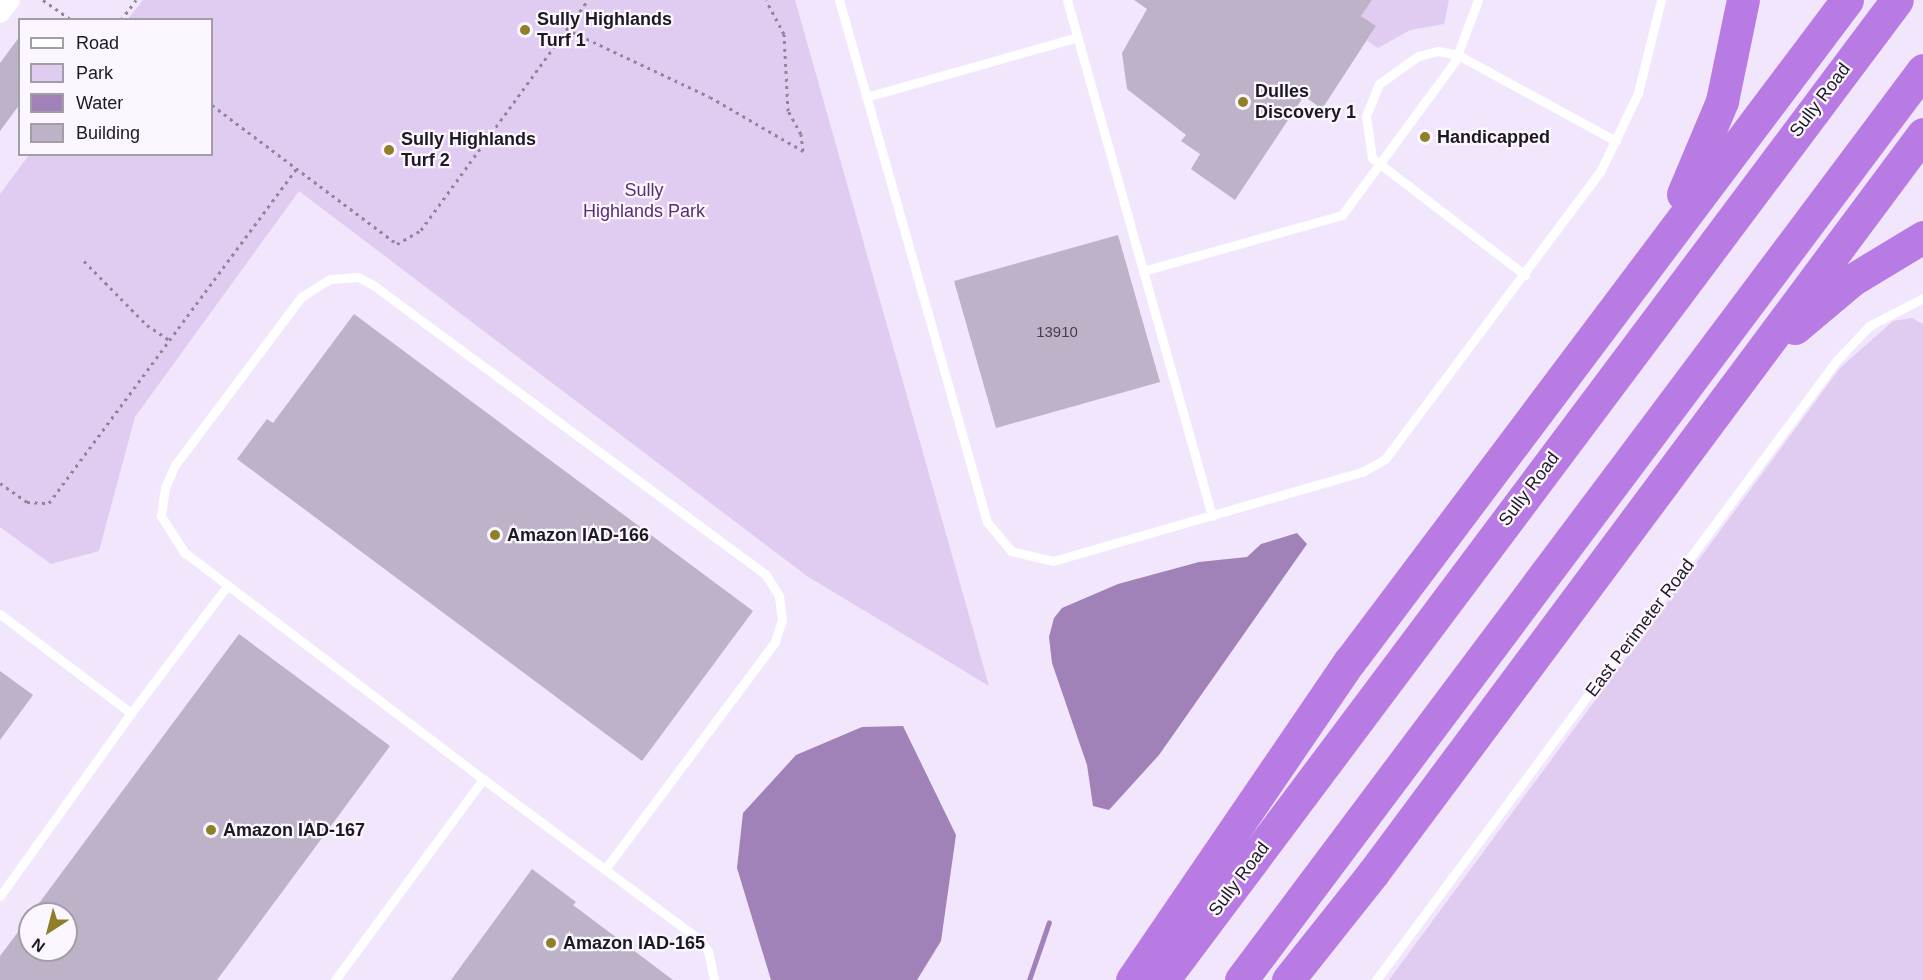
<!DOCTYPE html>
<style>
body{margin:0}
#map{position:relative;width:1923px;height:980px;overflow:hidden;background:#f2e6fc;font-family:Helvetica,sans-serif}
div>[style]{position:absolute}
[style*='--x']{left:calc(var(--x)*1px);top:calc(var(--y)*1px);width:calc(var(--w)*1px);rotate:calc(var(--a)*1deg)}
.green>*{inset:0;background:#e0cbf1}
.water>*{inset:0;background:#a081b8}
.stream>*{height:5px;margin:-2.5px;padding:0 2.5px;transform-origin:2.5px;border-radius:2.5px;background:#a081b8}
.building>*{inset:0;background:#bdb2c7}
.path>*{height:3px;margin-top:-1.5px;transform-origin:0;background:repeating-linear-gradient(90deg,#8f8696 0 3px,transparent 0 7.5px)}
.service>*{height:9px;margin:-4.5px;padding:0 4.5px;transform-origin:4.5px;border-radius:4.5px;background:#fff}
.minor>*{height:20px;margin:-10px;padding:0 10px;transform-origin:10px;border-radius:10px;background:#fff}
.motorway>*{height:33px;margin:-16.5px;padding:0 16.5px;transform-origin:16.5px;border-radius:16.5px;background:#b87be4}
.dots>*{width:16px;height:16px;translate:-50% -50%;box-sizing:border-box;border:3px solid #fbf6ff;border-radius:50%}
span{translate:-50% -50%;white-space:nowrap;text-align:center;line-height:1.15;-webkit-text-stroke:4.5px #fbf6ff;paint-order:stroke}
.number-label{font-size:15px;color:#453f4a}
.number-label span{-webkit-text-stroke-width:0}
.poi-label{font-size:18px;color:#1d1921;font-weight:700}
.left{translate:0 -50%;text-align:left}
.street-label{font-size:18px;color:#1d1921}
.park-label{font-size:18px;color:#572e72}
.legend{position:absolute;left:18px;top:18px;width:195px;height:138px;box-sizing:border-box;background:#fbf6ff;border:2px solid #a29ea6;margin:0;padding:8px 10px;list-style:none;font-size:18px;color:#1d1921}
.legend li{display:flex;align-items:center;gap:12px;height:30px}
.legend b{width:30px;border:2px solid #a29ea6}
.north{position:absolute;left:18px;top:902px;width:60px;height:60px;box-sizing:border-box;background:#fbf6ff;border:2px solid #a29ea6;border-radius:50%;rotate:216deg;font-size:16px;font-weight:700;line-height:24px;text-align:center;color:#1d1921}
.north::after{content:'';display:block;margin:auto;width:21px;height:27px;background:#8f8027;clip-path:polygon(50% 0,100% 100%,50% 72%,0 100%)}
</style>
<div id="map">
<div class="green">
<div style="clip-path:polygon(143px 0,795px 0,989px 686px,807px 576px,299px 191px,135px 417px,99px 551px,51px 564px,0 527px,0 194px,29px 155px,212px 154px,212px 20px,128px 19px)"></div>
<div style="clip-path:polygon(1372px 0,1449px 0,1444px 24px,1410px 30px,1378px 48px,1367px 41px,1376px 26px,1361px 16px)"></div>
<div style="clip-path:polygon(1912px 318px,1923px 324px,1923px 980px,1389px 980px,1840px 368px,1893px 321px)"></div>
</div>
<div class="water">
<div style="clip-path:polygon(1297px 533px,1307px 544px,1159px 755px,1109px 810px,1093px 806px,1087px 765px,1052px 663px,1049px 637px,1054px 618px,1062px 608px,1118px 584px,1199px 562px,1247px 557px,1261px 544px)"></div>
<div style="clip-path:polygon(903px 726px,956px 835px,941px 941px,917px 980px,771px 980px,737px 868px,743px 813px,796px 755px,862px 727px)"></div>
</div>
<div class="stream">
<div style="--x:1029;--y:980;--w:61;--a:-71"></div>
</div>
<div class="building">
<div style="clip-path:polygon(1134px 0,1372px 0,1361px 16px,1376px 26px,1322px 109px,1304px 96px,1235px 200px,1191px 169px,1200px 154px,1181px 141px,1186px 135px,1127px 89px,1122px 53px,1147px 9px)"></div>
<div style="clip-path:polygon(20px 36px,20px 104px,0 131px,0 63px)"></div>
<div style="clip-path:polygon(1118px 235px,1160px 382px,996px 428px,954px 281px)"></div>
<div style="clip-path:polygon(354px 314px,753px 611px,642px 761px,237px 459px,267px 419px,273px 423px)"></div>
<div style="clip-path:polygon(239px 634px,390px 746px,217px 980px,0 980px,0 956px,30px 916px,30px 950px,66px 950px,66px 914px,31px 914px)"></div>
<div style="clip-path:polygon(0 671px,33px 695px,0 740px)"></div>
<div style="clip-path:polygon(532px 869px,576px 902px,573px 905px,673px 980px,451px 980px)"></div>
</div>
<div class="path">
<div style="--x:43;--y:0;--w:35;--a:35"></div>
<div style="--x:121;--y:20;--w:25;--a:-53"></div>
<div style="--x:566;--y:29;--w:159;--a:25.3"></div>
<div style="--x:710;--y:97;--w:108;--a:30.1"></div>
<div style="--x:803;--y:151;--w:17;--a:-97"></div>
<div style="--x:801;--y:134;--w:26;--a:-119"></div>
<div style="--x:788;--y:111;--w:77;--a:-93"></div>
<div style="--x:784;--y:34;--w:38;--a:-118"></div>
<div style="--x:212;--y:105;--w:231;--a:36.9"></div>
<div style="--x:397;--y:244;--w:28;--a:-30"></div>
<div style="--x:421;--y:230;--w:284;--a:-54"></div>
<div style="--x:84;--y:261;--w:90;--a:45.5"></div>
<div style="--x:147;--y:325;--w:29;--a:34"></div>
<div style="--x:0;--y:483;--w:33;--a:35"></div>
<div style="--x:27;--y:502;--w:22;--a:3"></div>
<div style="--x:49;--y:503;--w:417;--a:-53.5"></div>
</div>
<div class="service">
<div style="--x:839;--y:0;--w:543;--a:74.17"></div>
<div style="--x:987;--y:522;--w:38;--a:50"></div>
<div style="--x:1011;--y:551;--w:43;--a:13.4"></div>
<div style="--x:1053;--y:561;--w:322;--a:-16.1"></div>
<div style="--x:1362;--y:472;--w:26;--a:-29"></div>
<div style="--x:1385;--y:459;--w:359;--a:-53.2"></div>
<div style="--x:1600;--y:172;--w:88;--a:-64.3"></div>
<div style="--x:1638;--y:93;--w:96;--a:-76.1"></div>
<div style="--x:1067;--y:0;--w:536;--a:74.3"></div>
<div style="--x:866;--y:97;--w:220;--a:-15.8"></div>
<div style="--x:1143;--y:271;--w:207;--a:-15.7"></div>
<div style="--x:1342;--y:215;--w:191;--a:-53.7"></div>
<div style="--x:1455;--y:61;--w:65;--a:-69.3"></div>
<div style="--x:1525;--y:275;--w:193;--a:-142.6"></div>
<div style="--x:1372;--y:158;--w:42;--a:-98.1"></div>
<div style="--x:1366;--y:116;--w:35;--a:-68"></div>
<div style="--x:1379;--y:84;--w:48;--a:-35.7"></div>
<div style="--x:1418;--y:56;--w:21;--a:-14"></div>
<div style="--x:1438;--y:51;--w:20;--a:11"></div>
<div style="--x:1458;--y:55;--w:180;--a:28.6"></div>
<div style="--x:0;--y:614;--w:164;--a:37.1"></div>
<div style="--x:131;--y:713;--w:159;--a:-52.9"></div>
<div style="--x:483;--y:779;--w:375;--a:-142.8"></div>
<div style="--x:184;--y:552;--w:43;--a:-122.6"></div>
<div style="--x:161;--y:516;--w:28;--a:-82"></div>
<div style="--x:165;--y:488;--w:25;--a:-67"></div>
<div style="--x:175;--y:465;--w:210;--a:-53.1"></div>
<div style="--x:301;--y:297;--w:34;--a:-32"></div>
<div style="--x:330;--y:279;--w:28;--a:-4"></div>
<div style="--x:358;--y:277;--w:17;--a:28"></div>
<div style="--x:373;--y:285;--w:488;--a:36.4"></div>
<div style="--x:766;--y:575;--w:25;--a:58"></div>
<div style="--x:779;--y:596;--w:24;--a:83"></div>
<div style="--x:782;--y:620;--w:23;--a:108"></div>
<div style="--x:775;--y:642;--w:284;--a:126.8"></div>
<div style="--x:0;--y:896;--w:225;--a:-54.4"></div>
<div style="--x:335;--y:980;--w:250;--a:-53.6"></div>
<div style="--x:483;--y:779;--w:270;--a:36.6"></div>
<div style="--x:700;--y:940;--w:14;--a:54"></div>
<div style="--x:708;--y:951;--w:30;--a:78"></div>
<div style="--x:1376;--y:980;--w:773;--a:-53.37"></div>
<div style="--x:1837;--y:360;--w:47;--a:-46.7"></div>
<div style="--x:1869;--y:326;--w:61;--a:-27.4"></div>
</div>
<div class="minor">
<div style="--x:0;--y:13;--w:16;--a:-52"></div>
</div>
<div class="motorway">
<div style="--x:1683;--y:194;--w:101;--a:-67.2"></div>
<div style="--x:1722;--y:101;--w:103;--a:-78.3"></div>
<div style="--x:1795;--y:328;--w:75;--a:-40.1"></div>
<div style="--x:1852;--y:280;--w:83;--a:-31.2"></div>
<div style="--x:1132;--y:980;--w:386;--a:-55.7"></div>
<div style="--x:1350;--y:661;--w:827;--a:-53.06"></div>
<div style="--x:1163;--y:980;--w:1224;--a:-53.17"></div>
<div style="--x:1241;--y:980;--w:1137;--a:-53.15"></div>
<div style="--x:1288;--y:980;--w:137;--a:-51.5"></div>
<div style="--x:1373;--y:873;--w:921;--a:-53.34"></div>
</div>
<div class="dots">
<div style="left:525px;top:30px;background:#8f8027"></div>
<div style="left:1243px;top:102px;background:#8f8027"></div>
<div style="left:1425px;top:137px;background:#8f8027"></div>
<div style="left:389px;top:150px;background:#8f8027"></div>
<div style="left:495px;top:535px;background:#8f8027"></div>
<div style="left:211px;top:830px;background:#8f8027"></div>
<div style="left:551px;top:943px;background:#8f8027"></div>
</div>
<div class="number-label">
<span style="left:1057px;top:332px">13910</span>
</div>
<div class="poi-label">
<span class="left" style="left:537px;top:30px">Sully Highlands<br>Turf 1</span>
<span class="left" style="left:1255px;top:102px">Dulles<br>Discovery 1</span>
<span class="left" style="left:1437px;top:137px">Handicapped</span>
<span class="left" style="left:401px;top:150px">Sully Highlands<br>Turf 2</span>
<span class="left" style="left:507px;top:535px">Amazon IAD-166</span>
<span class="left" style="left:223px;top:830px">Amazon IAD-167</span>
<span class="left" style="left:563px;top:943px">Amazon IAD-165</span>
</div>
<div class="street-label">
<span style="left:1820px;top:100px;rotate:-53deg">Sully Road</span>
<span style="left:1529px;top:489px;rotate:-53deg">Sully Road</span>
<span style="left:1640px;top:628px;rotate:-53deg">East Perimeter Road</span>
<span style="left:1239px;top:879px;rotate:-53deg">Sully Road</span>
</div>
<div class="park-label">
<span style="left:644px;top:201px">Sully<br>Highlands Park</span>
</div>
<ul class="legend">
<li><b style="height:8px;background:#fff"></b>Road</li>
<li><b style="height:16px;background:#e0cbf1"></b>Park</li>
<li><b style="height:16px;background:#a081b8"></b>Water</li>
<li><b style="height:16px;background:#bdb2c7"></b>Building</li>
</ul>
<div class="north">N</div>
</div>
